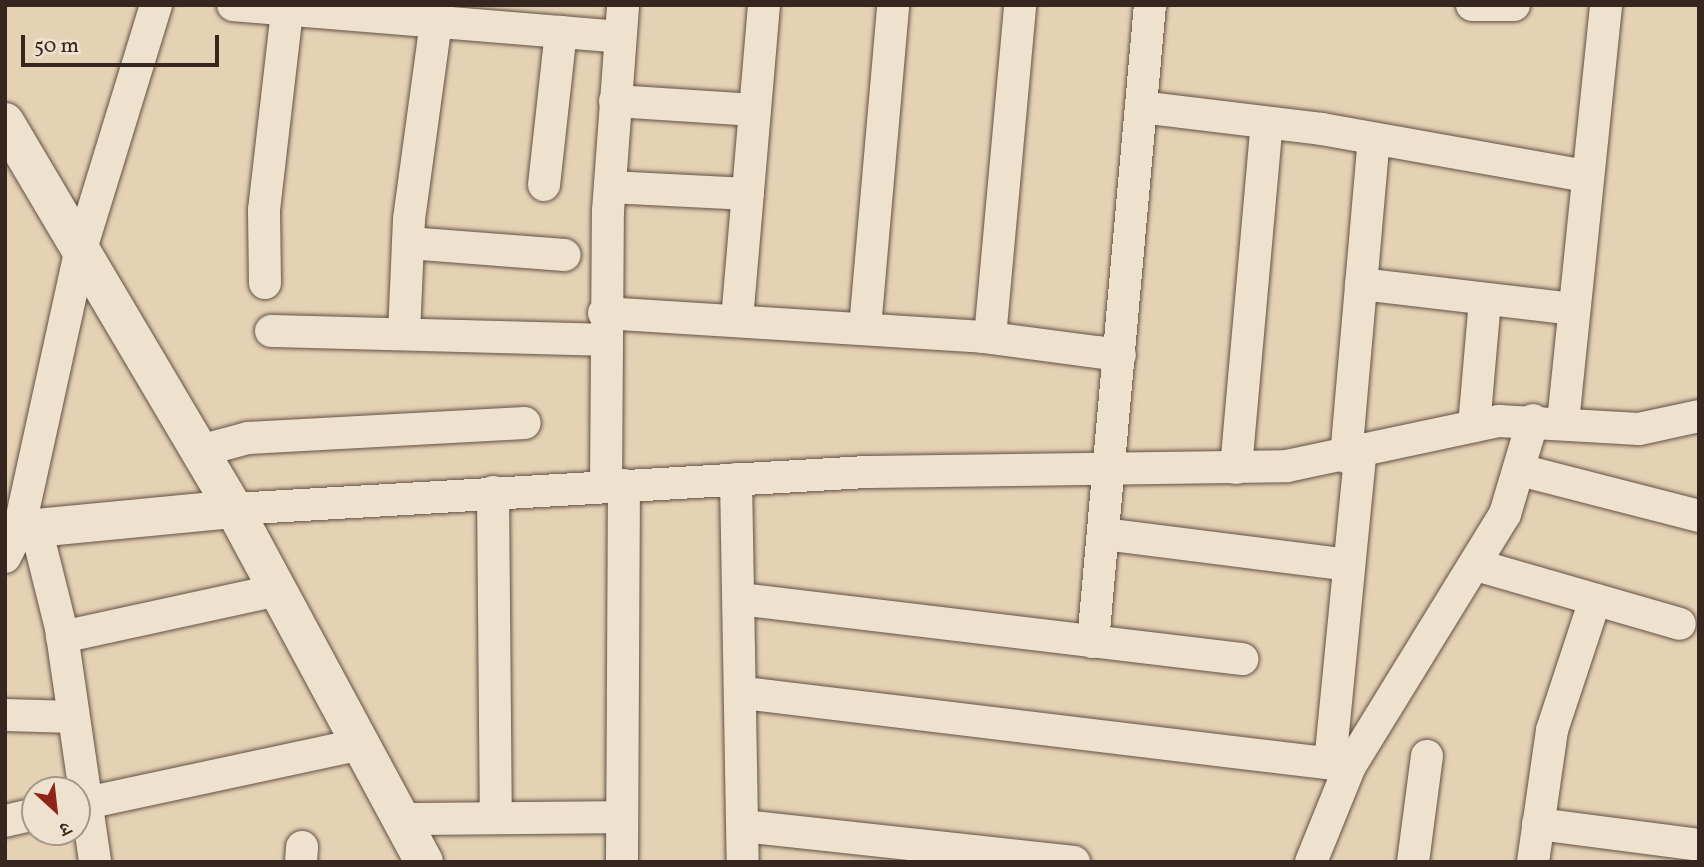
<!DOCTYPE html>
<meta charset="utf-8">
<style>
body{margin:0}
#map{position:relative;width:1704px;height:867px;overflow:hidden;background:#e5d2b5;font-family:Vollkorn,"Noto Serif Devanagari",serif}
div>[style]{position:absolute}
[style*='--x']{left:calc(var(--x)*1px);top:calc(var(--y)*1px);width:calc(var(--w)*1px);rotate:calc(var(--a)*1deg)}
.roads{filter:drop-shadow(0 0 2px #625144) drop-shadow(0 0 2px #625144)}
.street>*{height:32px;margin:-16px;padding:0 16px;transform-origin:16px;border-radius:16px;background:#eee2cf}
.secondary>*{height:38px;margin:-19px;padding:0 19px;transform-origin:19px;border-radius:19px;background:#eee2cf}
span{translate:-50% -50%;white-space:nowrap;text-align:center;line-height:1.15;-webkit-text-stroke:5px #eee2cf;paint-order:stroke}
.frame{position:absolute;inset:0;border:7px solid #37261f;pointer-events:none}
.north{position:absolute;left:21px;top:776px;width:70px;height:70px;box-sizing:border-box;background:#eee2cf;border:2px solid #a59789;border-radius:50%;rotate:153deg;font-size:19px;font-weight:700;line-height:28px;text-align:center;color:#37261f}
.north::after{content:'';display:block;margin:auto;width:24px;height:32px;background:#8f2418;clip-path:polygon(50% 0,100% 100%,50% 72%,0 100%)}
.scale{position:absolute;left:21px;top:35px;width:198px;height:32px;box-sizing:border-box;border:4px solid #37261f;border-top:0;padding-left:9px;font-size:21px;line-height:24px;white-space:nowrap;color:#37261f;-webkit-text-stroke:5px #eee2cf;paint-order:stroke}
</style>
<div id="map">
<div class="roads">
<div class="street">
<div style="--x:233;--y:5;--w:388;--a:4.7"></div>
<div style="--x:1472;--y:5;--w:42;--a:0"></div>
<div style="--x:615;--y:101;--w:140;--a:3.7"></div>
<div style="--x:1141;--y:107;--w:182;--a:6.9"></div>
<div style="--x:1322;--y:129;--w:269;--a:10.1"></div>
<div style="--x:544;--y:185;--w:154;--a:-83.7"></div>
<div style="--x:610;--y:187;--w:138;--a:2.9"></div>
<div style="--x:408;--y:243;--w:157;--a:4.4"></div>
<div style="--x:265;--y:283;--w:73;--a:-90.8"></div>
<div style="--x:264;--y:210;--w:201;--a:-83.4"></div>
<div style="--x:1361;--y:284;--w:214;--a:6.7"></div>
<div style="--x:604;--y:313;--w:380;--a:3.6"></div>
<div style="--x:983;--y:337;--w:138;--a:7.5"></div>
<div style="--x:737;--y:320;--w:316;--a:-85.1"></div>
<div style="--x:865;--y:328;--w:324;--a:-85"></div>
<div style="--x:271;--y:331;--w:333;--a:1.5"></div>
<div style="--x:404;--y:334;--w:115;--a:-87.5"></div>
<div style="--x:409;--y:219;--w:199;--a:-82.2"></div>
<div style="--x:990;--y:337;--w:333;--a:-84.8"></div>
<div style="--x:1563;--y:422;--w:419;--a:-84.1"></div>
<div style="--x:1474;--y:426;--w:125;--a:-85"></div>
<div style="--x:200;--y:451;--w:50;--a:-15.2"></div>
<div style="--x:248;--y:438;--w:277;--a:-3.1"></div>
<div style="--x:1346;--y:457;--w:319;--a:-85"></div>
<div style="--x:1236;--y:468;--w:346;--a:-84.9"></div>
<div style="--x:1520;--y:470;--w:185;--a:14.4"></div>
<div style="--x:736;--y:479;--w:383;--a:89"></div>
<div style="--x:606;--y:486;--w:275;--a:-89.6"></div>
<div style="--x:608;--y:211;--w:207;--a:-85.8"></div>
<div style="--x:493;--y:492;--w:326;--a:89.5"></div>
<div style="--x:234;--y:509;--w:634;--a:-3.35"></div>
<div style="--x:867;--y:472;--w:420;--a:-0.8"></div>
<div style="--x:1287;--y:466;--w:217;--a:-12"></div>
<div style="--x:1499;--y:421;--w:140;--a:3.3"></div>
<div style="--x:1639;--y:429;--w:61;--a:-12.2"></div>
<div style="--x:36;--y:528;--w:103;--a:76"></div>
<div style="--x:61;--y:628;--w:236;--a:81.7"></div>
<div style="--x:1103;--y:534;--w:247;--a:7.2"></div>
<div style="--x:5;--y:557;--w:30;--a:-63"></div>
<div style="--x:19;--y:530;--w:288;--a:-77.6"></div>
<div style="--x:81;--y:249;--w:255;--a:-72.9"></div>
<div style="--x:1476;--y:565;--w:212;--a:16.1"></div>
<div style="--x:740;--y:599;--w:506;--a:6.82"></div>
<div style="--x:62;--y:637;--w:221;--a:-12.3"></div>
<div style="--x:1093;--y:642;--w:640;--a:-84.89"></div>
<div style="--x:744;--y:693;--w:610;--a:6.87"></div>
<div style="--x:5;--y:715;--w:68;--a:1.7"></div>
<div style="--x:1330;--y:763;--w:309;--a:-84.4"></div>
<div style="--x:77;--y:805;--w:290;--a:-12.1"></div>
<div style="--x:401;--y:819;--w:221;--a:-0.5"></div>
<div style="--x:5;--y:821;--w:31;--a:-13"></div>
<div style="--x:1538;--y:824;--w:162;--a:7.4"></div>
<div style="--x:743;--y:826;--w:333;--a:6.2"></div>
<div style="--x:301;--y:862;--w:15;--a:-86"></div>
<div style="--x:622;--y:862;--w:377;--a:-89.7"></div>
<div style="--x:1311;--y:862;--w:104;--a:-67.9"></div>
<div style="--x:1350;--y:766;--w:296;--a:-58.4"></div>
<div style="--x:1505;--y:514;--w:98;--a:-73.4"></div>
<div style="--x:1413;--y:862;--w:107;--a:-82.5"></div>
<div style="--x:1533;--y:862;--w:133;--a:-81.8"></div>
<div style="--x:1552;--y:730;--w:137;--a:-71.7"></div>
</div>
<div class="secondary">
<div style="--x:5;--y:122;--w:450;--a:59.4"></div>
<div style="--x:234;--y:509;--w:401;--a:61.7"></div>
<div style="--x:5;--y:531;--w:230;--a:-5.5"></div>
</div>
</div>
<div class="frame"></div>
<div class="north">उ</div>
<div class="scale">50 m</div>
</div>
